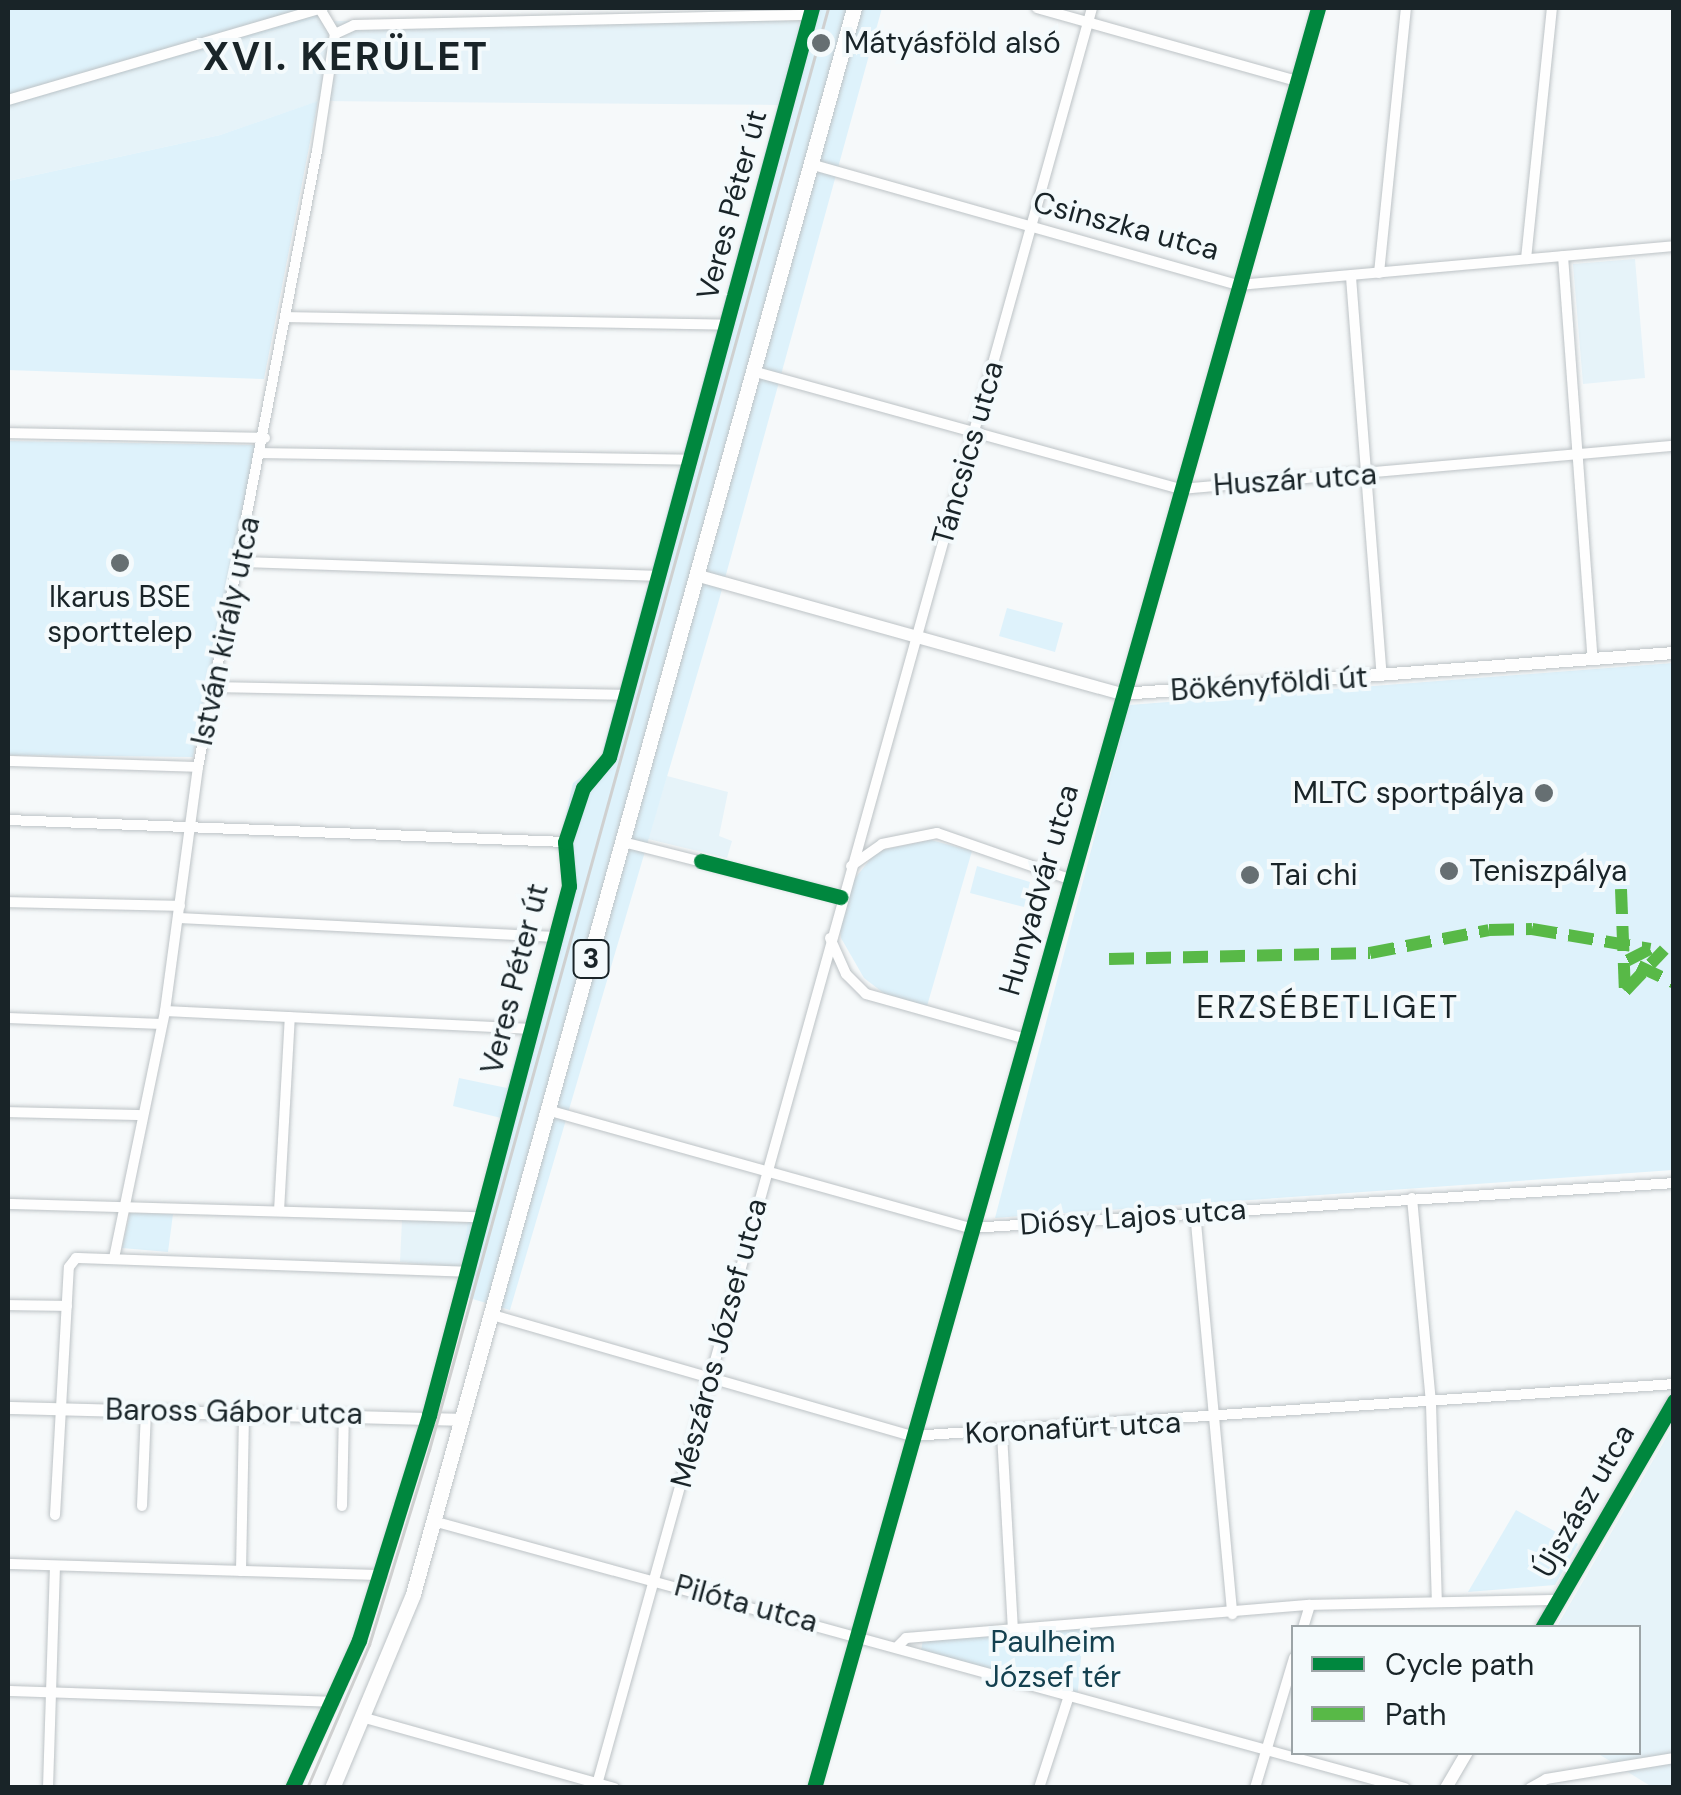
<!DOCTYPE html>
<meta charset="utf-8">
<style>
body{margin:0}
#map{position:relative;width:1681px;height:1795px;overflow:hidden;background:#f6f9fa;font-family:"DM Sans",sans-serif}
div>[style]{position:absolute}
[style*='--x']{left:calc(var(--x)*1px);top:calc(var(--y)*1px);width:calc(var(--w)*1px);rotate:calc(var(--a)*1deg)}
.built>*{inset:0;background:#e6f3f9}
.green>*{inset:0;background:#def2fb}
.roads{filter:drop-shadow(0 0 2px #bdc3c6) drop-shadow(0 0 2px #bdc3c6)}
.minor>*{height:10px;margin:-5px;padding:0 5px;transform-origin:5px;border-radius:5px;background:#fefefe}
.tertiary>*{height:12px;margin:-6px;padding:0 6px;transform-origin:6px;border-radius:6px;background:#fefefe}
.primary>*{height:15px;margin:-7.5px;padding:0 7.5px;transform-origin:7.5px;border-radius:7.5px;background:#fefefe}
.tram>*{height:2.5px;margin:-1.25px;padding:0 1.25px;transform-origin:1.25px;border-radius:1.25px;background:#cfd0d0}
.quiet>*{height:12px;margin-top:-6px;transform-origin:0;background:repeating-linear-gradient(90deg,#58b947 0 25px,transparent 0 37px)}
.cycleway>*{height:15px;margin:-7.5px;padding:0 7.5px;transform-origin:7.5px;border-radius:7.5px;background:#00873e}
.dots>*{width:28px;height:28px;translate:-50% -50%;box-sizing:border-box;border:5px solid #f4fafc;border-radius:50%}
span{translate:-50% -50%;white-space:nowrap;text-align:center;line-height:1.15;-webkit-text-stroke:8px #f4fafc;paint-order:stroke}
.shield-label span{padding:2px 8px;background:#f4fafc;border:2px solid;border-radius:8px;-webkit-text-stroke-width:0}
.shield-label{font-size:28px;color:#192428;font-weight:700}
.poi-label{font-size:30px;color:#192428}
.left{translate:0 -50%;text-align:left}
.right{translate:-100% -50%;text-align:right}
.street-label{font-size:30px;color:#192428}
.park-label{font-size:30px;color:#13404f}
.neighbourhood-label{font-size:32px;color:#192428;letter-spacing:2.5px}
.district-label{font-size:40px;color:#192428;font-weight:700;letter-spacing:2.5px}
.frame{position:absolute;inset:0;border:10px solid #192428;pointer-events:none}
.legend{position:absolute;left:1291px;top:1625px;width:350px;height:130px;box-sizing:border-box;background:#f4fafc;border:2px solid #9ca4a7;margin:0;padding:12px 18px;list-style:none;font-size:30px;color:#192428}
.legend li{display:flex;align-items:center;gap:20px;height:50px}
.legend b{width:50px;border:2px solid #9ca4a7}
</style>
<div id="map">
<div class="built">
<div style="clip-path:polygon(328px 15px,333px 21px,800px 21px,780px 105px,319px 101px,220px 135px,8px 181px,8px 107px)"></div>
<div style="clip-path:polygon(1635px 259px,1645px 378px,1583px 384px,1573px 264px)"></div>
<div style="clip-path:polygon(667px 776px,728px 792px,719px 836px,732px 841px,727px 858px,648px 839px)"></div>
<div style="clip-path:polygon(402px 1220px,469px 1223px,465px 1268px,400px 1262px)"></div>
<div style="clip-path:polygon(1673px 1426px,1673px 1787px,1652px 1787px,1597px 1753px,1638px 1752px,1638px 1628px,1556px 1628px)"></div>
</div>
<div class="green">
<div style="clip-path:polygon(8px 8px,328px 8px,328px 15px,8px 107px)"></div>
<div style="clip-path:polygon(804px 8px,882px 8px,719px 600px,510px 1310px,459px 1295px,469px 1211px,480px 1211px,501px 1118px,453px 1106px,459px 1078px,507px 1088px,562px 889px,561px 835px,573px 783px,599px 764px)"></div>
<div style="clip-path:polygon(318px 101px,264px 379px,8px 370px,8px 181px,220px 135px)"></div>
<div style="clip-path:polygon(8px 441px,257px 445px,193px 757px,8px 755px)"></div>
<div style="clip-path:polygon(1007px 608px,1063px 623px,1055px 652px,999px 636px)"></div>
<div style="clip-path:polygon(1673px 663px,1673px 1170px,995px 1218px,1129px 705px)"></div>
<div style="clip-path:polygon(931px 840px,972px 851px,927px 1006px,890px 998px,864px 978px,841px 938px,839px 916px,847px 888px,877px 851px)"></div>
<div style="clip-path:polygon(977px 866px,1030px 882px,1024px 907px,970px 893px)"></div>
<div style="clip-path:polygon(130px 1213px,173px 1214px,168px 1252px,122px 1248px)"></div>
<div style="clip-path:polygon(1516px 1510px,1578px 1544px,1555px 1585px,1468px 1592px)"></div>
<div style="clip-path:polygon(1084px 1626px,1077px 1700px,921px 1651px,923px 1639px)"></div>
</div>
<div class="roads">
<div class="minor">
<div style="--x:1037;--y:8;--w:270;--a:15.7"></div>
<div style="--x:335;--y:34;--w:21;--a:-25"></div>
<div style="--x:354;--y:25;--w:456;--a:-1.3"></div>
<div style="--x:8;--y:100;--w:328;--a:-16.3"></div>
<div style="--x:810;--y:164;--w:445;--a:15.8"></div>
<div style="--x:1238;--y:285;--w:438;--a:-5.1"></div>
<div style="--x:1563;--y:256;--w:405;--a:85.8"></div>
<div style="--x:1526;--y:259;--w:252;--a:-84.1"></div>
<div style="--x:1379;--y:273;--w:266;--a:-84.2"></div>
<div style="--x:1351;--y:277;--w:400;--a:85.6"></div>
<div style="--x:286;--y:317;--w:441;--a:1"></div>
<div style="--x:752;--y:371;--w:444;--a:15.4"></div>
<div style="--x:1180;--y:489;--w:496;--a:-5"></div>
<div style="--x:8;--y:433;--w:257;--a:1.1"></div>
<div style="--x:262;--y:453;--w:427;--a:0.9"></div>
<div style="--x:240;--y:562;--w:416;--a:1.9"></div>
<div style="--x:216;--y:687;--w:411;--a:1.1"></div>
<div style="--x:8;--y:761;--w:190;--a:1.8"></div>
<div style="--x:8;--y:820;--w:557;--a:2.26"></div>
<div style="--x:623;--y:842;--w:224;--a:14.2"></div>
<div style="--x:851;--y:866;--w:38;--a:-35"></div>
<div style="--x:882;--y:844;--w:56;--a:-11.3"></div>
<div style="--x:937;--y:833;--w:143;--a:19.2"></div>
<div style="--x:8;--y:902;--w:172;--a:1.3"></div>
<div style="--x:179;--y:918;--w:377;--a:2.9"></div>
<div style="--x:830;--y:938;--w:39;--a:66"></div>
<div style="--x:846;--y:974;--w:28;--a:45"></div>
<div style="--x:866;--y:994;--w:166;--a:15.7"></div>
<div style="--x:165;--y:1011;--w:367;--a:2.8"></div>
<div style="--x:8;--y:1018;--w:154;--a:2.2"></div>
<div style="--x:547;--y:1110;--w:440;--a:15.6"></div>
<div style="--x:971;--y:1228;--w:704;--a:-3.66"></div>
<div style="--x:8;--y:1112;--w:135;--a:1.3"></div>
<div style="--x:1412;--y:1198;--w:207;--a:84.7"></div>
<div style="--x:1431;--y:1404;--w:197;--a:88.3"></div>
<div style="--x:8;--y:1204;--w:475;--a:1.6"></div>
<div style="--x:279;--y:1211;--w:194;--a:-86.8"></div>
<div style="--x:1195;--y:1212;--w:404;--a:84.7"></div>
<div style="--x:114;--y:1258;--w:252;--a:-78.3"></div>
<div style="--x:165;--y:1011;--w:246;--a:-82.3"></div>
<div style="--x:198;--y:767;--w:627;--a:-79.07"></div>
<div style="--x:317;--y:151;--w:118;--a:-81.3"></div>
<div style="--x:335;--y:34;--w:29;--a:-121"></div>
<div style="--x:8;--y:1305;--w:59;--a:1"></div>
<div style="--x:489;--y:1314;--w:440;--a:16.1"></div>
<div style="--x:912;--y:1436;--w:764;--a:-3.9"></div>
<div style="--x:1002;--y:1434;--w:198;--a:86.8"></div>
<div style="--x:142;--y:1506;--w:96;--a:-87.6"></div>
<div style="--x:342;--y:1506;--w:92;--a:-88.8"></div>
<div style="--x:55;--y:1515;--w:248;--a:-86.8"></div>
<div style="--x:69;--y:1267;--w:11;--a:-52"></div>
<div style="--x:76;--y:1258;--w:393;--a:2"></div>
<div style="--x:433;--y:1521;--w:1008;--a:15.36"></div>
<div style="--x:8;--y:1564;--w:373;--a:1.7"></div>
<div style="--x:241;--y:1571;--w:159;--a:-88.9"></div>
<div style="--x:1303;--y:1628;--w:24;--a:-73"></div>
<div style="--x:898;--y:1646;--w:11;--a:-45"></div>
<div style="--x:906;--y:1638;--w:405;--a:-4.7"></div>
<div style="--x:1310;--y:1605;--w:249;--a:-1.2"></div>
<div style="--x:8;--y:1691;--w:325;--a:1.9"></div>
<div style="--x:365;--y:1718;--w:259;--a:15.7"></div>
<div style="--x:48;--y:1788;--w:222;--a:-88.2"></div>
<div style="--x:292;--y:1788;--w:162;--a:-65.6"></div>
<div style="--x:359;--y:1640;--w:236;--a:-72.7"></div>
<div style="--x:429;--y:1415;--w:547;--a:-75.18"></div>
<div style="--x:569;--y:886;--w:44;--a:-95.2"></div>
<div style="--x:565;--y:842;--w:57;--a:-71.6"></div>
<div style="--x:583;--y:788;--w:40;--a:-50"></div>
<div style="--x:609;--y:757;--w:776;--a:-74.84"></div>
<div style="--x:596;--y:1788;--w:1848;--a:-74.43"></div>
<div style="--x:814;--y:1788;--w:1850;--a:-74.19"></div>
<div style="--x:1039;--y:1788;--w:94;--a:-72"></div>
<div style="--x:1255;--y:1788;--w:136;--a:-73.3"></div>
<div style="--x:1530;--y:1788;--w:18;--a:-29"></div>
<div style="--x:1546;--y:1779;--w:130;--a:-9.3"></div>
</div>
<div class="tertiary">
<div style="--x:699;--y:576;--w:439;--a:15.6"></div>
<div style="--x:1122;--y:694;--w:554;--a:-4.25"></div>
<div style="--x:8;--y:1408;--w:452;--a:1.5"></div>
<div style="--x:1542;--y:1628;--w:263;--a:-59.8"></div>
<div style="--x:1446;--y:1788;--w:42;--a:-59.7"></div>
</div>
<div class="primary">
<div style="--x:332;--y:1788;--w:210;--a:-67.3"></div>
<div style="--x:413;--y:1594;--w:1646;--a:-74.46"></div>
</div>
</div>
<div class="tram">
<div style="--x:307;--y:1788;--w:156;--a:-66.6"></div>
<div style="--x:369;--y:1645;--w:204;--a:-72.9"></div>
<div style="--x:429;--y:1450;--w:1496;--a:-74.53"></div>
</div>
<div class="quiet">
<div style="--x:1621;--y:889;--w:102;--a:87.8"></div>
<div style="--x:1109;--y:959;--w:261;--a:-1.3"></div>
<div style="--x:1370;--y:953;--w:121;--a:-10.9"></div>
<div style="--x:1489;--y:930;--w:43;--a:-1.3"></div>
<div style="--x:1532;--y:929;--w:120;--a:9.6"></div>
<div style="--x:1650;--y:949;--w:30;--a:153"></div>
<div style="--x:1638;--y:966;--w:40;--a:25"></div>
<div style="--x:1625;--y:991;--w:57;--a:-46.4"></div>
</div>
<div class="cycleway">
<div style="--x:701;--y:861;--w:144;--a:14.5"></div>
<div style="--x:1542;--y:1628;--w:263;--a:-59.8"></div>
<div style="--x:292;--y:1788;--w:162;--a:-65.6"></div>
<div style="--x:359;--y:1640;--w:236;--a:-72.7"></div>
<div style="--x:429;--y:1415;--w:547;--a:-75.18"></div>
<div style="--x:569;--y:886;--w:44;--a:-95.2"></div>
<div style="--x:565;--y:842;--w:57;--a:-71.6"></div>
<div style="--x:583;--y:788;--w:40;--a:-50"></div>
<div style="--x:609;--y:757;--w:776;--a:-74.84"></div>
<div style="--x:814;--y:1788;--w:1850;--a:-74.19"></div>
</div>
<div class="dots">
<div style="left:821px;top:43px;background:#666f72"></div>
<div style="left:120px;top:563px;background:#666f72"></div>
<div style="left:1544px;top:793px;background:#666f72"></div>
<div style="left:1449px;top:871px;background:#666f72"></div>
<div style="left:1250px;top:875px;background:#666f72"></div>
</div>
<div class="shield-label">
<span style="left:591px;top:959px">3</span>
</div>
<div class="poi-label">
<span class="left" style="left:844px;top:43px">Mátyásföld alsó</span>
<span style="left:120px;top:614px">Ikarus BSE<br>sporttelep</span>
<span class="right" style="left:1524px;top:793px">MLTC sportpálya</span>
<span class="left" style="left:1469px;top:871px">Teniszpálya</span>
<span class="left" style="left:1270px;top:875px">Tai chi</span>
</div>
<div class="street-label">
<span style="left:732px;top:205px;rotate:-75deg">Veres Péter út</span>
<span style="left:1126px;top:226px;rotate:15deg">Csinszka utca</span>
<span style="left:968px;top:453px;rotate:-74deg">Táncsics utca</span>
<span style="left:1295px;top:480px;rotate:-4deg">Huszár utca</span>
<span style="left:226px;top:631px;rotate:-78deg">István király utca</span>
<span style="left:1269px;top:684px;rotate:-4deg">Bökényföldi út</span>
<span style="left:1039px;top:890px;rotate:-74deg">Hunyadvár utca</span>
<span style="left:515px;top:979px;rotate:-76deg">Veres Péter út</span>
<span style="left:1133px;top:1217px;rotate:-4deg">Diósy Lajos utca</span>
<span style="left:719px;top:1343px;rotate:-75deg">Mészáros József utca</span>
<span style="left:234px;top:1412px;rotate:1deg">Baross Gábor utca</span>
<span style="left:1073px;top:1428px;rotate:-3deg">Koronafürt utca</span>
<span style="left:1584px;top:1501px;rotate:-60deg">Újszász utca</span>
<span style="left:746px;top:1604px;rotate:15deg">Pilóta utca</span>
</div>
<div class="park-label">
<span style="left:1053px;top:1659px">Paulheim<br>József tér</span>
</div>
<div class="neighbourhood-label">
<span style="left:1328px;top:1007px">ERZSÉBETLIGET</span>
</div>
<div class="district-label">
<span style="left:346px;top:56px">XVI. KERÜLET</span>
</div>
<div class="frame"></div>
<ul class="legend">
<li><b style="height:12px;background:#00873e"></b>Cycle path</li>
<li><b style="height:12px;background:#58b947"></b>Path</li>
</ul>
</div>
